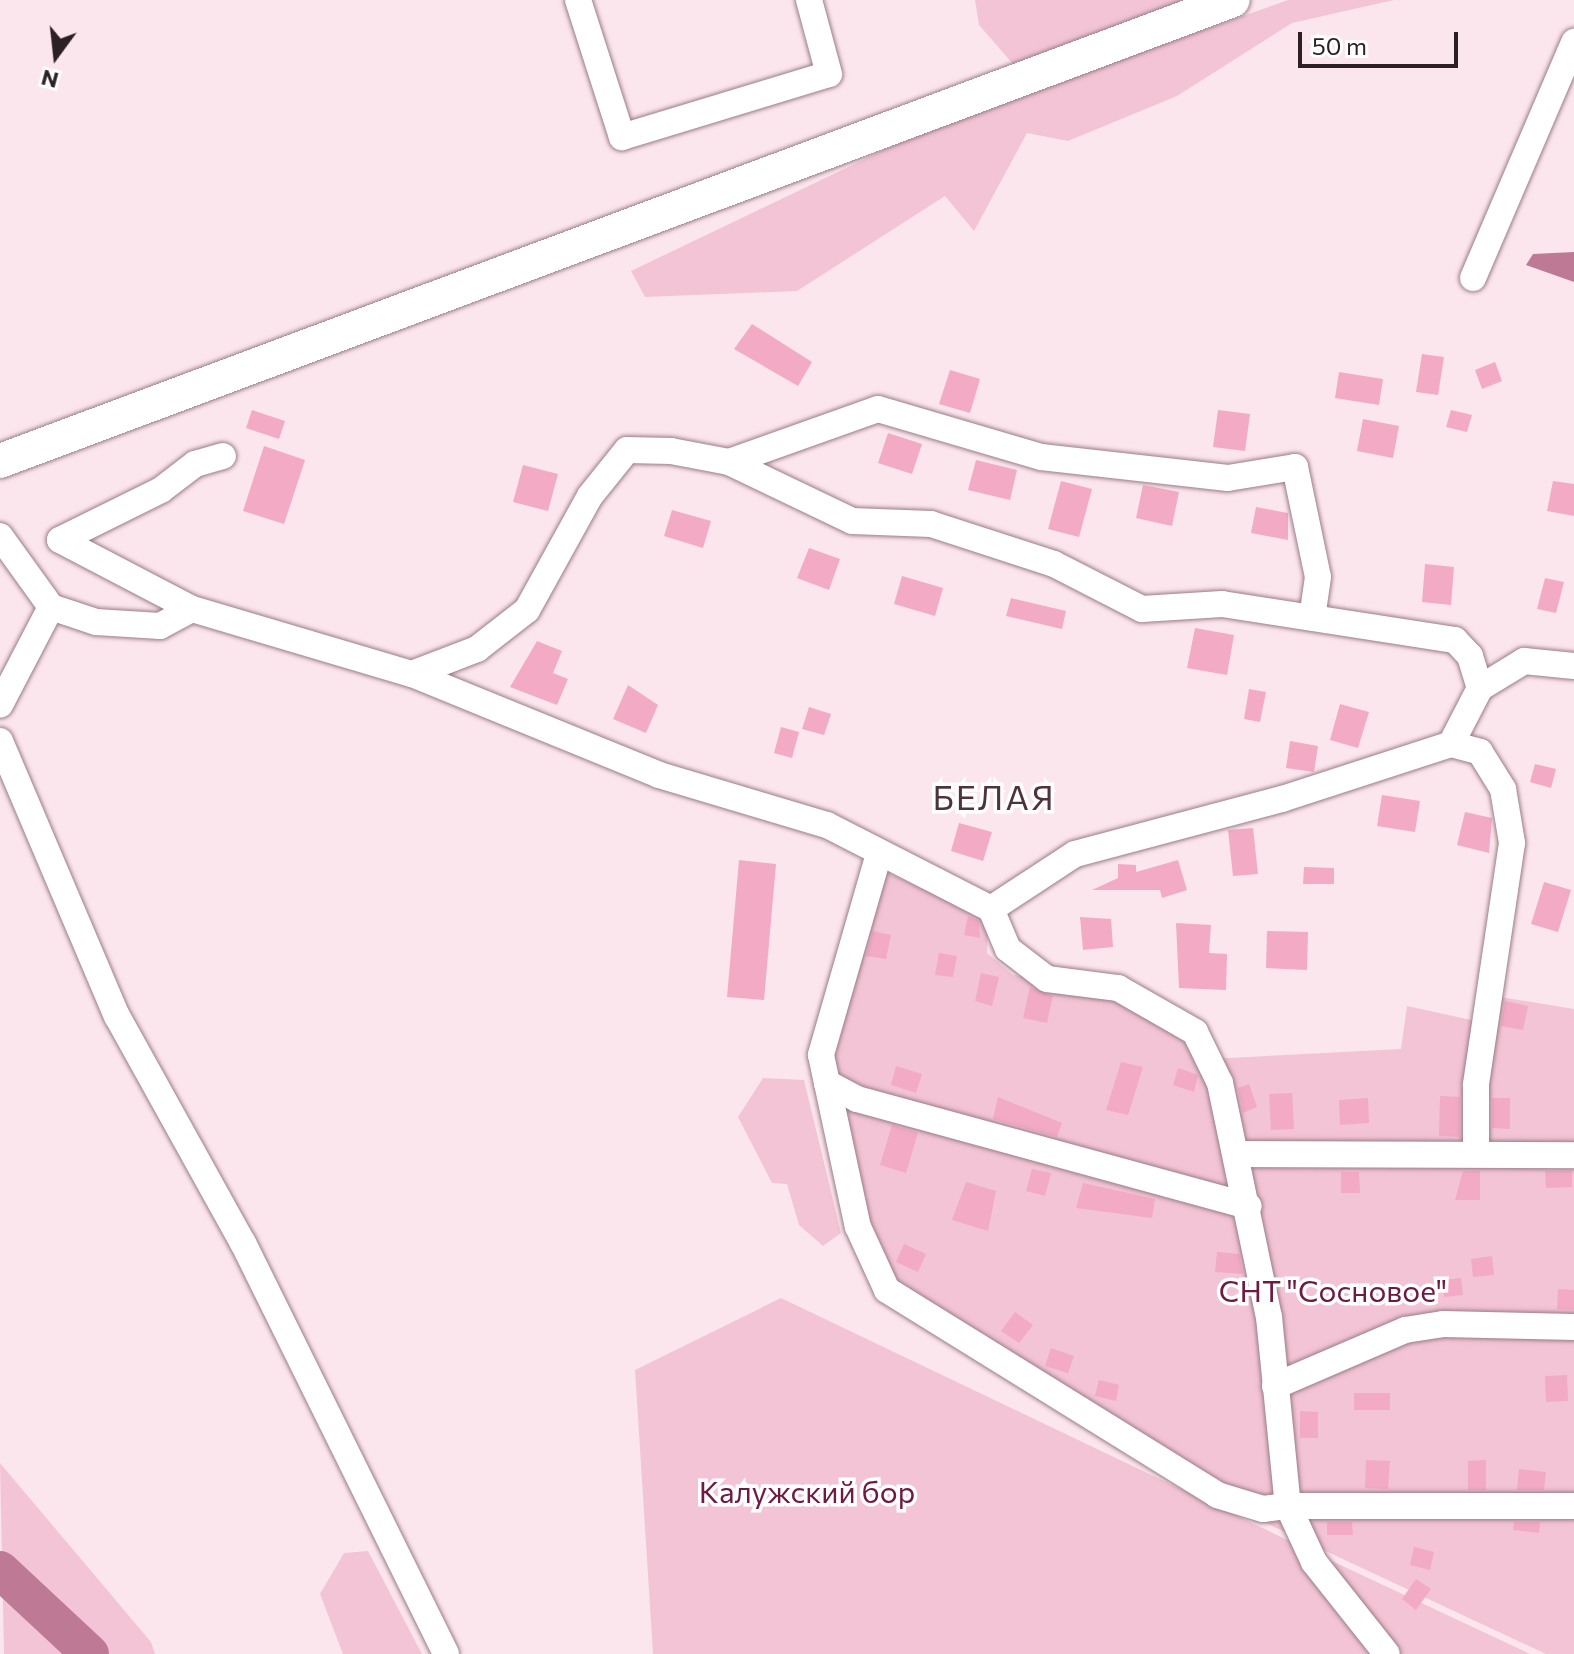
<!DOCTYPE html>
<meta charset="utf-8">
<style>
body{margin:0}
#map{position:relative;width:1574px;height:1654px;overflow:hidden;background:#fce6ed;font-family:Commissioner,sans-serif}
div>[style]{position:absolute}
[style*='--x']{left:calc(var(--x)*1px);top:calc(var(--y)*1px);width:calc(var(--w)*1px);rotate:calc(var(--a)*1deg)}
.green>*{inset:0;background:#f3c4d5}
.water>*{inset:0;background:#be7994}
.river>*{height:38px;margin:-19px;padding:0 19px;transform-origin:19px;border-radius:19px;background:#be7994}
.building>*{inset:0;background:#f3aac5}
.roads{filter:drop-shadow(0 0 2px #9b7c87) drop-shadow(0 0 2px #9b7c87)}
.minor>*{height:26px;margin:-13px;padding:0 13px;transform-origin:13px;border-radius:13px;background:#fff}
.major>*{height:34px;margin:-17px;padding:0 17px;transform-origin:17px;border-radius:17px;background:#fff}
span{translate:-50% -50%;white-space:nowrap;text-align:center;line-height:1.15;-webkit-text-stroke:7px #fff;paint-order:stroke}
.park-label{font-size:30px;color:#6d1b43}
.quarter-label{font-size:34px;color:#4e333d;letter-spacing:2px}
.north{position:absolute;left:16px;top:16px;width:80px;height:80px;-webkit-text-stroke:6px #fff;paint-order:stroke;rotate:195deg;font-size:22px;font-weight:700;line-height:32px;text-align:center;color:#2c2024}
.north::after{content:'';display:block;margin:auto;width:28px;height:36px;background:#2c2024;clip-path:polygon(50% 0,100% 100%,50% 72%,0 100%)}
.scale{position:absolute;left:1298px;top:32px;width:160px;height:36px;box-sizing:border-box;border:4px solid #2c2024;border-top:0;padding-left:10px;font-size:24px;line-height:28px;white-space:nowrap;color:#2c2024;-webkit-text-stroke:6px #fff;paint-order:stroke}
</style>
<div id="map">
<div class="green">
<div style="clip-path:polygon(975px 0,1185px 0,1013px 64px,979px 25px)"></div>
<div style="clip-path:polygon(1288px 0,1394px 0,1292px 23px,1177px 96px,1068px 141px,1027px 133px,974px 231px,945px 196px,797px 291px,645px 297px,631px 271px,934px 126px)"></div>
<div style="clip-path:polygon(883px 871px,988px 918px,987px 953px,1013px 975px,1114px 992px,1210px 1059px,1401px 1049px,1407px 1006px,1476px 1021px,1482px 994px,1574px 1009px,1574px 1654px,1546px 1654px,1251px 1516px,871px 1275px,817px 1089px)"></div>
<div style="clip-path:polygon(763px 1078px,804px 1080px,841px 1233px,823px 1246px,799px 1225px,787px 1184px,772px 1183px,738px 1117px)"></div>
<div style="clip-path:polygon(781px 1298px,1300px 1546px,1530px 1654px,653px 1654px,635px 1370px)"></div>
<div style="clip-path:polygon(0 1463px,151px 1642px,155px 1654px,4px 1654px)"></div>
<div style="clip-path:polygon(368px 1551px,422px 1654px,343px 1654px,320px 1594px,344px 1553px)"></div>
</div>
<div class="water">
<div style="clip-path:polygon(1574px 252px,1574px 282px,1526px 265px,1533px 254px)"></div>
</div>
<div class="river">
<div style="--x:0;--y:1570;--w:123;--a:43"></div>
</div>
<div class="building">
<div style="clip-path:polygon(752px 324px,812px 362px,798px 386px,734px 349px)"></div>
<div style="clip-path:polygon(1422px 354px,1444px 357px,1438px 395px,1416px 392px)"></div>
<div style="clip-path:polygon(1495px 362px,1502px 381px,1482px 389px,1475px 370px)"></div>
<div style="clip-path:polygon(950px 370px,980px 379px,970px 413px,939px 404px)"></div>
<div style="clip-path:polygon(1339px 372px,1383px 379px,1379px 405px,1335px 398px)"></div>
<div style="clip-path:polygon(252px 410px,285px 421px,279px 439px,246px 428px)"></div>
<div style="clip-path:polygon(1218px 410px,1250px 414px,1245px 451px,1213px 447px)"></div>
<div style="clip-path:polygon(1451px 410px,1472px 415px,1467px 432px,1446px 427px)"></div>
<div style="clip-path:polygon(1363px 419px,1399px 426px,1393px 458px,1357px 451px)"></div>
<div style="clip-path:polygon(888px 433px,922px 444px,912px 474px,878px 463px)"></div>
<div style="clip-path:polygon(264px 446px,305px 460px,284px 524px,243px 511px)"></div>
<div style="clip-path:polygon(976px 460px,1017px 470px,1010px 500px,968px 490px)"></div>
<div style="clip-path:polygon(523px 465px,558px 474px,548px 511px,513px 502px)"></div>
<div style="clip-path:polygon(1061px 481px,1092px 489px,1079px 537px,1048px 529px)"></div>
<div style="clip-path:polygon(1553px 481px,1574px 484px,1574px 516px,1547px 511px)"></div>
<div style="clip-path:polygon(1143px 485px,1179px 492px,1172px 526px,1136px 518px)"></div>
<div style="clip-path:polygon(1256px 507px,1288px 513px,1288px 540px,1251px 533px)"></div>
<div style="clip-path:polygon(672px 510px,711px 521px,703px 548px,664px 536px)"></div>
<div style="clip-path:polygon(809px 548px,840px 559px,829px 590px,797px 578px)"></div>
<div style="clip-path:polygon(1425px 564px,1454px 567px,1451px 605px,1422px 602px)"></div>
<div style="clip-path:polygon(902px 576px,943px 588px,935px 616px,894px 604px)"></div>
<div style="clip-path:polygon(1545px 578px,1564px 582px,1556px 613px,1537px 609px)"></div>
<div style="clip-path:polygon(1011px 598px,1066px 611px,1062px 629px,1006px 616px)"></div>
<div style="clip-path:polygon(1195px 628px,1234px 635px,1227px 675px,1187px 668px)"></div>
<div style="clip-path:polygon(537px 641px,562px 651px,553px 673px,568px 679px,557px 705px,510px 687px)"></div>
<div style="clip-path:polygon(628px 685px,658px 705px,646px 733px,613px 719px)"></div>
<div style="clip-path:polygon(1249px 689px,1266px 692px,1260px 722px,1244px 719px)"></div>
<div style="clip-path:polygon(1340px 704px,1369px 712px,1358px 748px,1330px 740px)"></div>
<div style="clip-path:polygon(809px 707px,831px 714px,824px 735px,802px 729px)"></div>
<div style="clip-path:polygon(781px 727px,799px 732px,792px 758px,774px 753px)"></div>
<div style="clip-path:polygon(1290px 741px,1318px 746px,1314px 772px,1286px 768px)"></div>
<div style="clip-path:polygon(1535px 764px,1556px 769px,1551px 788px,1530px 782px)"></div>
<div style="clip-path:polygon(1382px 795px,1420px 801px,1415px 832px,1377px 826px)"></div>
<div style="clip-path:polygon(1465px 812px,1492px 818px,1489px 853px,1457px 845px)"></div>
<div style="clip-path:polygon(959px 823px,992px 832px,983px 861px,951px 851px)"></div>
<div style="clip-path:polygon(1253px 828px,1258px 874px,1233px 876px,1228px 830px)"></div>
<div style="clip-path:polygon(739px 860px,776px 864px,764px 1000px,727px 997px)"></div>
<div style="clip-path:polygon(1178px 860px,1187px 890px,1162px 898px,1160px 890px,1092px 890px,1118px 878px,1118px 864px,1136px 865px,1136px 872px)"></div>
<div style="clip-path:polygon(1304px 867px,1334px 868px,1334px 884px,1303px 884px)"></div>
<div style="clip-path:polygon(1544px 882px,1571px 890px,1558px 932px,1531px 924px)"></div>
<div style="clip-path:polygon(968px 916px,979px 921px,980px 938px,964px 935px)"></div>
<div style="clip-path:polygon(1080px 917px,1111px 919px,1113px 947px,1083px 950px)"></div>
<div style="clip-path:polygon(1176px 923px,1211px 925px,1209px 953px,1227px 954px,1226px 990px,1179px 988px)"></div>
<div style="clip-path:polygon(873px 931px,891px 935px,886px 959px,866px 956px)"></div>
<div style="clip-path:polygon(1267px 931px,1308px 932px,1307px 970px,1266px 968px)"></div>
<div style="clip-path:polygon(939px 953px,957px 956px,953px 977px,935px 975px)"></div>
<div style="clip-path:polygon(981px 973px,999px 977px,992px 1006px,975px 1001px)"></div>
<div style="clip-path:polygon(1030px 987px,1053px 996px,1047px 1023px,1023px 1018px)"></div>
<div style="clip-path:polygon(1505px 1001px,1528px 1006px,1523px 1030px,1501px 1026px)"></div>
<div style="clip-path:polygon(1121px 1062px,1143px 1067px,1128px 1115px,1106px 1110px)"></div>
<div style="clip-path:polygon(896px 1066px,922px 1074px,916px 1093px,891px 1085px)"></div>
<div style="clip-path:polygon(1178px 1068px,1198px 1075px,1194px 1092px,1173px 1085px)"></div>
<div style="clip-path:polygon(1249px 1084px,1257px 1107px,1243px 1113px,1238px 1088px)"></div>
<div style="clip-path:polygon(1292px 1093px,1294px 1129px,1271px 1130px,1269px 1094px)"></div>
<div style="clip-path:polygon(1440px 1096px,1460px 1097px,1460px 1137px,1439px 1136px)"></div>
<div style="clip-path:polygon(998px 1097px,1062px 1123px,1057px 1137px,993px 1119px)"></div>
<div style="clip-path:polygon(1368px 1098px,1369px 1123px,1340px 1125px,1339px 1100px)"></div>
<div style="clip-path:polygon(1492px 1098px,1510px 1098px,1510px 1129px,1492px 1128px)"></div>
<div style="clip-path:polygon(892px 1125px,918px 1133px,906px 1173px,880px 1165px)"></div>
<div style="clip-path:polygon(1032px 1169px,1051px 1173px,1045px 1196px,1026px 1191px)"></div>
<div style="clip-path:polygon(1463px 1171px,1480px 1171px,1480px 1200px,1455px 1200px)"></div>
<div style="clip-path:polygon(1545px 1171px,1572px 1171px,1572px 1187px,1546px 1188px)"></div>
<div style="clip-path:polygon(1341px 1172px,1359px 1172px,1360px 1193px,1341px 1193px)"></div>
<div style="clip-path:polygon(966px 1182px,996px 1191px,988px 1231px,952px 1220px)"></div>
<div style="clip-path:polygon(1083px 1183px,1155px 1199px,1152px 1218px,1076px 1208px)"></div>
<div style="clip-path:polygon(904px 1244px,926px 1254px,918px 1272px,896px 1262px)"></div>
<div style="clip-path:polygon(1217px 1252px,1239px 1254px,1243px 1274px,1215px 1272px)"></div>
<div style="clip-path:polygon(1492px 1256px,1494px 1275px,1473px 1277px,1471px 1259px)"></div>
<div style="clip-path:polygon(1461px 1278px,1463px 1295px,1444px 1297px,1443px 1280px)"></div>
<div style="clip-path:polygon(1558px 1289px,1574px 1290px,1574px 1310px,1557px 1309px)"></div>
<div style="clip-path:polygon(1015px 1312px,1033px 1325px,1019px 1343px,1001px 1331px)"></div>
<div style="clip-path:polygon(1051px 1348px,1074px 1356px,1068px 1373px,1045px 1366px)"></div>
<div style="clip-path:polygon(1567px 1375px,1568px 1401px,1546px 1402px,1545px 1376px)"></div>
<div style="clip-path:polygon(1099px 1380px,1119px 1385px,1116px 1401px,1095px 1396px)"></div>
<div style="clip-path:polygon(1354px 1393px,1390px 1393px,1390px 1410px,1354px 1410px)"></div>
<div style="clip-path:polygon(1300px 1411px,1318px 1412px,1318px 1438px,1300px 1438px)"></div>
<div style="clip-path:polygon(1366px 1460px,1390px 1461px,1388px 1489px,1365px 1488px)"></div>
<div style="clip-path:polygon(1486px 1460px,1486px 1490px,1468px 1490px,1468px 1461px)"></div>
<div style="clip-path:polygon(1519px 1469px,1546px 1472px,1544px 1490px,1517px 1490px)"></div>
<div style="clip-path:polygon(1327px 1522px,1352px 1522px,1353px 1535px,1327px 1535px)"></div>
<div style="clip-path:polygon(1514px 1522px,1540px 1522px,1539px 1533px,1513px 1530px)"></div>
<div style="clip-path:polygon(1414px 1547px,1434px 1552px,1430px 1570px,1410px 1565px)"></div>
<div style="clip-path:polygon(1416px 1579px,1431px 1589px,1416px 1610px,1402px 1599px)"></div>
</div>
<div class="roads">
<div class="minor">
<div style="--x:578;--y:0;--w:144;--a:72.2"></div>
<div style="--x:622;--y:137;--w:216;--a:-16.9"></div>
<div style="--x:829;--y:74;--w:77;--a:-105.1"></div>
<div style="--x:1473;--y:278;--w:257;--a:-66.8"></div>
<div style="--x:729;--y:462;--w:158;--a:-19.6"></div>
<div style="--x:878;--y:409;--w:170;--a:16.4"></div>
<div style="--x:1041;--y:457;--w:188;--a:6.4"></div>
<div style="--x:1228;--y:478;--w:68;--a:-9.3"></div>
<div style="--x:1295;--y:467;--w:112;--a:78.2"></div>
<div style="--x:1318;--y:577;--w:41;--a:98.3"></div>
<div style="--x:0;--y:536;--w:87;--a:54.3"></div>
<div style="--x:51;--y:607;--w:110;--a:117.5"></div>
<div style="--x:51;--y:607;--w:47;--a:18.4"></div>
<div style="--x:96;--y:622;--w:64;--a:3.6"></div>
<div style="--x:160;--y:626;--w:36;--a:-28"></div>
<div style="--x:192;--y:609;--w:229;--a:16.5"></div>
<div style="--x:412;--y:674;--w:267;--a:22.2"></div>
<div style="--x:659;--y:775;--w:175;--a:16.6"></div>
<div style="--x:827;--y:825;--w:184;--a:27.1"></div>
<div style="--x:991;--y:909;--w:43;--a:67"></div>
<div style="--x:1008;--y:949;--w:49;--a:37.6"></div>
<div style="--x:1047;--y:979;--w:72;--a:7.2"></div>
<div style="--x:1118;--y:988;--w:89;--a:29.7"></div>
<div style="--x:1195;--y:1032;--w:57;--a:63.9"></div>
<div style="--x:1220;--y:1083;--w:239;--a:78.2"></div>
<div style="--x:1269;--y:1317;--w:190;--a:84.3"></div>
<div style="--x:1288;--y:1506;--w:286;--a:0"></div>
<div style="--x:192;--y:609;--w:149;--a:-152.4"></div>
<div style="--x:60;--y:540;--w:113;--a:-26.3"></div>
<div style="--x:161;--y:490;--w:43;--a:-37.4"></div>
<div style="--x:195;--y:464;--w:29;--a:-16"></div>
<div style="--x:412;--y:674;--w:70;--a:-21"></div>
<div style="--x:477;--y:649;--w:63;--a:-38"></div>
<div style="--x:527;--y:610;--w:130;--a:-61.1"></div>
<div style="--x:590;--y:496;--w:59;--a:-51.2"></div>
<div style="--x:627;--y:450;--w:44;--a:1.3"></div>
<div style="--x:671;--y:451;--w:59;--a:10.7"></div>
<div style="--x:729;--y:462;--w:136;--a:25.6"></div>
<div style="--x:852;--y:521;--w:79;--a:2.2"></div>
<div style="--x:931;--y:524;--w:129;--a:18"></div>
<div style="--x:1054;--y:564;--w:99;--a:27.1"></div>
<div style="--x:1142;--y:609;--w:80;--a:-3.6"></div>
<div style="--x:1222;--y:604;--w:236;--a:8.8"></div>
<div style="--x:1455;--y:640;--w:22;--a:47"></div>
<div style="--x:1470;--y:656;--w:34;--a:73"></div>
<div style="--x:0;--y:741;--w:299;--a:67"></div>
<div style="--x:117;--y:1016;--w:260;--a:61"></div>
<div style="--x:243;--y:1243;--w:458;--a:63.7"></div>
<div style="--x:1451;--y:744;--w:63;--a:-62.6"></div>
<div style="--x:1480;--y:688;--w:52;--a:-31.5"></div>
<div style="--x:1524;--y:661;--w:50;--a:5.7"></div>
<div style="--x:878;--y:857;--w:206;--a:106.1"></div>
<div style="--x:821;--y:1055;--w:29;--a:78"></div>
<div style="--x:827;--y:1083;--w:34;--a:28"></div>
<div style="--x:857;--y:1099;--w:406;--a:15.3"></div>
<div style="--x:991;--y:909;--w:100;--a:-33.2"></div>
<div style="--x:1075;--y:854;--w:214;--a:-14.9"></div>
<div style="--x:1282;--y:799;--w:178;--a:-18"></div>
<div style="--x:1451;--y:744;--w:30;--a:15"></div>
<div style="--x:1480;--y:752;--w:44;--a:58.1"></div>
<div style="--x:1503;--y:789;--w:55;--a:80.5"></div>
<div style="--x:1512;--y:843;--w:245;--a:98.5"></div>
<div style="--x:1476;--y:1085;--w:69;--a:90"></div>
<div style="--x:827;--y:1083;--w:147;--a:77.9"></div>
<div style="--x:858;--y:1227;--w:69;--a:65.3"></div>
<div style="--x:887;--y:1290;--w:388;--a:31.8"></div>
<div style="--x:1217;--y:1495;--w:48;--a:16.9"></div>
<div style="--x:1263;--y:1509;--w:25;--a:-7"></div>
<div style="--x:1288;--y:1506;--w:62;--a:65.1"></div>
<div style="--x:1314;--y:1562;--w:117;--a:51.6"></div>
<div style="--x:1239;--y:1154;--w:335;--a:0.2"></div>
<div style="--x:1275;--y:1386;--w:142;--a:-23.3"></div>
<div style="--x:1405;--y:1330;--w:38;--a:-9"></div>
<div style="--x:1443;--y:1324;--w:131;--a:1.3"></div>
</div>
<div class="major">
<div style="--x:0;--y:461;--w:1316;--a:-20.5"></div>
</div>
</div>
<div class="park-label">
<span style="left:1333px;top:1290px">СНТ "Сосновое"</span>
<span style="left:807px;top:1491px">Калужский бор</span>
</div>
<div class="quarter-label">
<span style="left:994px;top:797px">БЕЛАЯ</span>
</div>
<div class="north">N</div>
<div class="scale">50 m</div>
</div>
